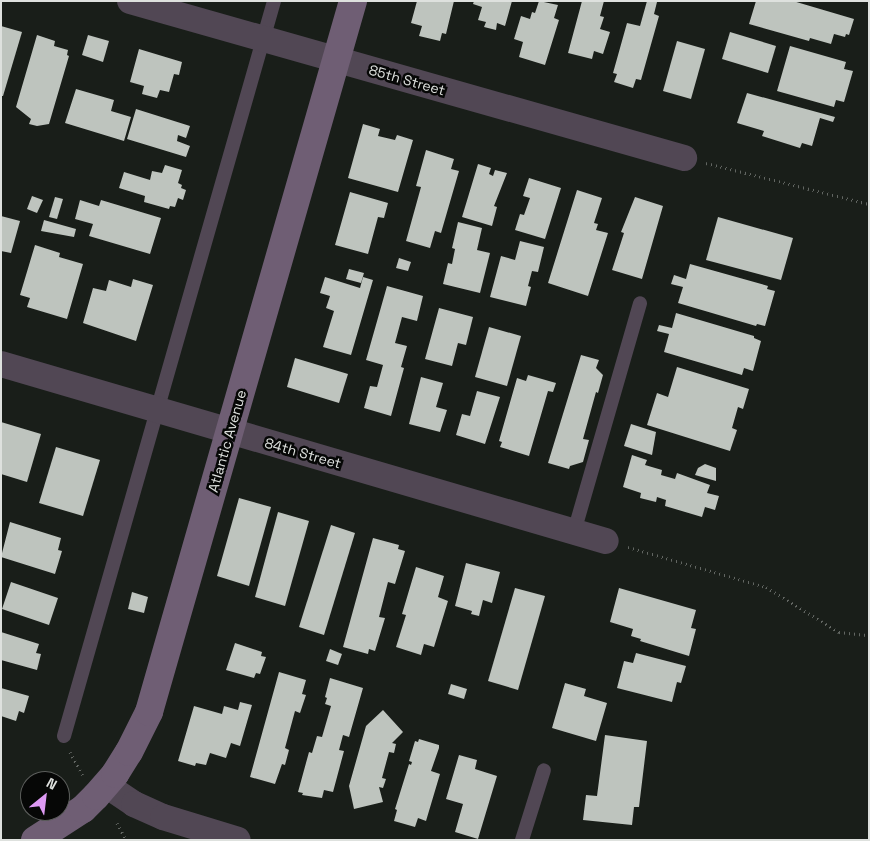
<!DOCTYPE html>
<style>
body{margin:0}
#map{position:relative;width:870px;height:841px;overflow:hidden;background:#191e19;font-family:"Space Grotesk",sans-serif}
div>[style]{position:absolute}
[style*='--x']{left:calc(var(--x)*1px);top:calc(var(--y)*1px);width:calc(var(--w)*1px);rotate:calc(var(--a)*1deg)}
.building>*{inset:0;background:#bec4be}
.path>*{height:3px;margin-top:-1.5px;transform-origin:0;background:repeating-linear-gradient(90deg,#626662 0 1px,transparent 0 5px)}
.lane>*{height:14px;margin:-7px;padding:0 7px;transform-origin:7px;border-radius:7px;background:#514754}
.street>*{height:26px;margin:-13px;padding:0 13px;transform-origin:13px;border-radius:13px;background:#514754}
.secondary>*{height:28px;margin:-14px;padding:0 14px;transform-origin:14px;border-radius:14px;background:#6f5e74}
span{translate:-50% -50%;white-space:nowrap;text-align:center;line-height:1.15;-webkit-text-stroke:5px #060706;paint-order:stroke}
.street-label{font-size:14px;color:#dee1de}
.frame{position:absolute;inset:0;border:2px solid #dee1de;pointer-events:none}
.north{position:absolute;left:20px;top:771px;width:50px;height:50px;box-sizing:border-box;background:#060706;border:1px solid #5c5e5c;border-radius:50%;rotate:29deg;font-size:14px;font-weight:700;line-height:20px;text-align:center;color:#dee1de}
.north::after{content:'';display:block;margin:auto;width:18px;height:22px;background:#dd99f3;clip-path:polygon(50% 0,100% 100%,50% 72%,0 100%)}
</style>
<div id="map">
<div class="building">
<div style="clip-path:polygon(417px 1px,454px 1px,446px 34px,442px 33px,440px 41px,419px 36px,422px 26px,411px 23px)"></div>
<div style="clip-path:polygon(474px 1px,512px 1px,505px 26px,497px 23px,496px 30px,484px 27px,486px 22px,478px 20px,482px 7px,473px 4px)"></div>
<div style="clip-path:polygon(539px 1px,558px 5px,554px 18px,559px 20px,545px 65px,519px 57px,523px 42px,514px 39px,521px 16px,530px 19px,532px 12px,535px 13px)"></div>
<div style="clip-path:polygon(582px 1px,604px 1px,600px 16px,604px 17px,600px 29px,610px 32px,603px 54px,594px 51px,592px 59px,568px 53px)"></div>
<div style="clip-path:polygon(647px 1px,657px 2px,654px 14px,659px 16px,641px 80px,636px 79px,633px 88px,614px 82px,617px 74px,613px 73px,627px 23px,640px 26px)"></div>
<div style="clip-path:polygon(756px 1px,793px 1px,854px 19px,849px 35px,846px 34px,845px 37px,834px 34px,831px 44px,810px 38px,809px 41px,749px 24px)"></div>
<div style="clip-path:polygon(1px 26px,22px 32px,3px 96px,1px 96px)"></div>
<div style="clip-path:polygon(730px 32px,776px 46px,768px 73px,722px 59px)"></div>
<div style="clip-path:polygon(37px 35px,55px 41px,54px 46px,68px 50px,67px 55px,69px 56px,49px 124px,37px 126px,29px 124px,31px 119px,16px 107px)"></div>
<div style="clip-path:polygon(88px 35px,109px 41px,103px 62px,82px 55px)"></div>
<div style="clip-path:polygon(677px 41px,705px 49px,691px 99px,663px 91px)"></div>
<div style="clip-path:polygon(790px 46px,846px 62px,844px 69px,853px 71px,844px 102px,836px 100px,834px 107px,777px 91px)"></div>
<div style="clip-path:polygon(139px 49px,182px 62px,179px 75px,174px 74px,169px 92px,160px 90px,157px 98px,142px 94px,144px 86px,130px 82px)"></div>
<div style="clip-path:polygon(76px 89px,114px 100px,111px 111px,131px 117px,124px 141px,65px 123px)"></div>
<div style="clip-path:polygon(747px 93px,835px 117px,833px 122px,820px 118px,812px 146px,802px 143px,800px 148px,762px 136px,764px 131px,737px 123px)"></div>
<div style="clip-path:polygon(136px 109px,190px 126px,186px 138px,178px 135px,177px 141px,190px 146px,186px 157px,127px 139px)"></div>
<div style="clip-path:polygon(363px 124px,380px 129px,378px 136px,395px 140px,397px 135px,413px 140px,398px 192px,348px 178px)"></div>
<div style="clip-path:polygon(426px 150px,454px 159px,451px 169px,459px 171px,441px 233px,435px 231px,430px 248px,406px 241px,421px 187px,416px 186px)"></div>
<div style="clip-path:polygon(478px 164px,491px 168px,489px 174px,493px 176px,495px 170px,507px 173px,494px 206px,497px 207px,492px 226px,462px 217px)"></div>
<div style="clip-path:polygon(165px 165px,182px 170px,178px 183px,182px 185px,181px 188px,186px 190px,183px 200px,178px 198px,175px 207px,170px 206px,169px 209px,144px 202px,145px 196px,119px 188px,124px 172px,150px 180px,152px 171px,162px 173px)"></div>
<div style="clip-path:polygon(529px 178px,561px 188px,545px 239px,515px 230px,520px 214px,524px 215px,530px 198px,523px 196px)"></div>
<div style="clip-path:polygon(577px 190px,602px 198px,594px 223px,598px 224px,596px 230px,608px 233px,588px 296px,548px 283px)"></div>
<div style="clip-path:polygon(350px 192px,388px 203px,384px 218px,378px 217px,368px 254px,335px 245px)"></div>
<div style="clip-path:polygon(32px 196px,43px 200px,37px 213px,27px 209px)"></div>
<div style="clip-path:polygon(55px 197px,63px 199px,57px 219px,49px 217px)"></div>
<div style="clip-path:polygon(635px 197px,663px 206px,642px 279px,612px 270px,624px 233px,621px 232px)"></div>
<div style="clip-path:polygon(80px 200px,99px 206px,101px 200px,161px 218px,150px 254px,89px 236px,93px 224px,75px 219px)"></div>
<div style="clip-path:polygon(1px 216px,20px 221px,11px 253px,1px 251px)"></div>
<div style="clip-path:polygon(718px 217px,793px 238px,781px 280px,706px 260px)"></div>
<div style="clip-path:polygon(44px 220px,76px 229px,74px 237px,41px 231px)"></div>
<div style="clip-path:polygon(458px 222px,482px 228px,477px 250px,490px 253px,480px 293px,443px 284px,448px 263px,452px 264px,455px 249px,452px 248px)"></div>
<div style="clip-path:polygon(520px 241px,544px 247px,538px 272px,532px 271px,528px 286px,531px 287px,526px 306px,490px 297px,501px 256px,515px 260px)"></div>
<div style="clip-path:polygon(35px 245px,60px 253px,59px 257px,83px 264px,67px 319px,27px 307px,30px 298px,20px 295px)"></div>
<div style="clip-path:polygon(399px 258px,411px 262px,408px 271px,396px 268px)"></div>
<div style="clip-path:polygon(690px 264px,768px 286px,767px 289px,775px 291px,765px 326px,757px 324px,756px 326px,678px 303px,683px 287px,671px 284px,674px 275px,686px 279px)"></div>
<div style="clip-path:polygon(349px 269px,364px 273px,361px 283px,346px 279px)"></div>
<div style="clip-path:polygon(325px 277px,360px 288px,363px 277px,373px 280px,351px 355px,323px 347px,334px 311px,326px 308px,330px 296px,320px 293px)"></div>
<div style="clip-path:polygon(133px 279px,153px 285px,136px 341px,83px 323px,93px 288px,106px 291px,109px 280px,131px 287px)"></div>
<div style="clip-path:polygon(387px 286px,423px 296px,417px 321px,402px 317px,395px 343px,407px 346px,401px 367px,404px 368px,391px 416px,364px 408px,370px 386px,377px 387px,383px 365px,366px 360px)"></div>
<div style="clip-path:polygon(439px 308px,473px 317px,466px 345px,458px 343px,452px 366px,425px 359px)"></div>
<div style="clip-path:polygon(676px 313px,754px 336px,754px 338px,761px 341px,753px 371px,744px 368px,742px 375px,664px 352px,669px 334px,657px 331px,659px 325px,672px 328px)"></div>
<div style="clip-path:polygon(489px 327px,521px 336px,507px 386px,475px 377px)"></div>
<div style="clip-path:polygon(581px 355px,599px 360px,596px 368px,603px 375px,598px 393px,596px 392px,583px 439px,589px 440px,583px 462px,570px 466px,569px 469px,548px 463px)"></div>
<div style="clip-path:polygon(295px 358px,348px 374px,339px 403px,287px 387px)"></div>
<div style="clip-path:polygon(677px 367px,749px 389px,743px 409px,738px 407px,732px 428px,737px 430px,730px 451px,647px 425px,657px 393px,668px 397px)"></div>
<div style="clip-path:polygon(528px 375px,556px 383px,553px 392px,548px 391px,529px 456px,500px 447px,502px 442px,499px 441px,517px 378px,526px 381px)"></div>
<div style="clip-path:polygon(421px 377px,443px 383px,436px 407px,447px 410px,440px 432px,409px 424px)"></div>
<div style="clip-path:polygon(477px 391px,500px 397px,485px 444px,456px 435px,462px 414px,470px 416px)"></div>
<div style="clip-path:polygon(1px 422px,41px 434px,27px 482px,1px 474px)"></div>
<div style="clip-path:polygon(631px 424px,656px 432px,652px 455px,624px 446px)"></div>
<div style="clip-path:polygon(56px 447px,100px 460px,83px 516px,39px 503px)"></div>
<div style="clip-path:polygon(632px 455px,647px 460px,645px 465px,662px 470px,661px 475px,675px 479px,677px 473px,710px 485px,707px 493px,719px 496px,715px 510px,705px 507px,702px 517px,665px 506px,666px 500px,657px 497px,656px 502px,640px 498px,641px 493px,623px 487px)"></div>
<div style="clip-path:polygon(705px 464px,716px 468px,716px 481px,695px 475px,698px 468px)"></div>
<div style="clip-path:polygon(239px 498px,271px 507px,249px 586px,217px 576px)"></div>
<div style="clip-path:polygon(278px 512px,309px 521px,285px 606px,255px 597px)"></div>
<div style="clip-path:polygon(10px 522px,61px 538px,58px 550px,62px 551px,55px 574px,1px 557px)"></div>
<div style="clip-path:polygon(331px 525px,355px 533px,324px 635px,299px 627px)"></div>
<div style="clip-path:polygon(373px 538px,399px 545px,398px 549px,405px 551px,395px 584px,388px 582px,379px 617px,385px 618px,375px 651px,369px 649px,368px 654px,343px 647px)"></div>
<div style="clip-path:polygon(466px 563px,500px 572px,492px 603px,483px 600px,479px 616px,471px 614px,472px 611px,455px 606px)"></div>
<div style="clip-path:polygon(416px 567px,444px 576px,438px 597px,448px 601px,434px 647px,424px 644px,421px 655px,396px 647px,406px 615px,402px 614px)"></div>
<div style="clip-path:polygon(11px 582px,58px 598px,49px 625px,2px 609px)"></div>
<div style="clip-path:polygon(515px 588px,545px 596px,518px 690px,488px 681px)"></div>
<div style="clip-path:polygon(619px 588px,696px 610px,691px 628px,696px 629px,689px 656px,640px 641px,641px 639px,631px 636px,633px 629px,610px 622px)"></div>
<div style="clip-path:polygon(132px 592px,148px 597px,144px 613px,128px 609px)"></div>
<div style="clip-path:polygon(1px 632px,39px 644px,36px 653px,41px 654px,37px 670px,1px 660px)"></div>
<div style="clip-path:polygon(235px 643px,262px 652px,261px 656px,266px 657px,260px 674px,256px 673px,254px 678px,226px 670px)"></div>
<div style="clip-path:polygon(330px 649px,342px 654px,338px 665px,326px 661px)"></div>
<div style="clip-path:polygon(636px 653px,686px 666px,681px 683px,677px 682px,672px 702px,617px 688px,624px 661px,633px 663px)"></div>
<div style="clip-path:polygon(279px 672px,306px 680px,302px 694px,306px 695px,300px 713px,295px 711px,285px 748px,289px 750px,285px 765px,282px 764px,275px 784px,250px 777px)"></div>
<div style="clip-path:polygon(330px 678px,363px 688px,349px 737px,343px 735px,339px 750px,344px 751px,333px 792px,324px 790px,322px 798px,302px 795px,303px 793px,298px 792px,309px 752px,312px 753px,317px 736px,322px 737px,331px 706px,325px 704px,327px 698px,325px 697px)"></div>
<div style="clip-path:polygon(565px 683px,586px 689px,584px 696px,607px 703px,596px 741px,552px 728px)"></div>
<div style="clip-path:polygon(451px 684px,467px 689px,464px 699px,448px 694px)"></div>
<div style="clip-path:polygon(1px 688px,29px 696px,24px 713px,19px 711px,16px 721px,1px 716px)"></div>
<div style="clip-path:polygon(240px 702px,252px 705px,240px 746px,231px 743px,226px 758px,210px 753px,206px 765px,196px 763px,195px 766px,178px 761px,194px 706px,222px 714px,224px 706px,238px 710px)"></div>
<div style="clip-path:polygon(383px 710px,403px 732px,392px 743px,396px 744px,394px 753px,389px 752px,382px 778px,386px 779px,383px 788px,379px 787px,383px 802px,354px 809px,349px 786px,366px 726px)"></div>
<div style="clip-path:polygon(605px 735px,647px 741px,639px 807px,634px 807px,632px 825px,583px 820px,586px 795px,597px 796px)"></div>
<div style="clip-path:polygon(419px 739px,439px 745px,439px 748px,431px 771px,440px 774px,426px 821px,418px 818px,415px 827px,394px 821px,397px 810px,395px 809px,409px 764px,411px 765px,412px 762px,409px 761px,415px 741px,418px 742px)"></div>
<div style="clip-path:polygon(459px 755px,477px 760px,475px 769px,497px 776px,478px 839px,455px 832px,463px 804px,446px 799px)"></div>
</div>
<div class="path">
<div style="--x:706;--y:163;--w:168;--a:14.1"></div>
<div style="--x:628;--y:547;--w:144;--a:16.2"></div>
<div style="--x:766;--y:587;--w:86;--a:31.7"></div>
<div style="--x:839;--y:632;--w:30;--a:6"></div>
<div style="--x:70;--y:752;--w:26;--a:61"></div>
<div style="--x:117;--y:823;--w:19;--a:62"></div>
</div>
<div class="lane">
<div style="--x:574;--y:532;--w:238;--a:-73.9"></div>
<div style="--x:64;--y:736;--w:764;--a:-74.05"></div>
<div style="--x:522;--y:840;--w:73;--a:-72.6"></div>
</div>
<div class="street">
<div style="--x:130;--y:1;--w:576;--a:15.82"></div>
<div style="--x:1;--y:364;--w:630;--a:16.31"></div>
<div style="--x:106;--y:785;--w:34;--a:34"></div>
<div style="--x:134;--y:804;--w:32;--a:24"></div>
<div style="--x:163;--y:817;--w:78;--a:17"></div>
</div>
<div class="secondary">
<div style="--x:35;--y:840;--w:57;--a:-32.9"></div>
<div style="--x:83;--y:809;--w:18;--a:-45"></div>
<div style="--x:96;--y:796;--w:29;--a:-49"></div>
<div style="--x:115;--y:774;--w:26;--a:-58"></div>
<div style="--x:129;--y:752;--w:45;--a:-63.4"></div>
<div style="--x:149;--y:712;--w:740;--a:-73.99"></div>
</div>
<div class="street-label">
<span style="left:407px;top:80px;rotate:16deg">85th Street</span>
<span style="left:227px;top:441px;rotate:-74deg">Atlantic Avenue</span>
<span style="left:303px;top:453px;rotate:16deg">84th Street</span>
</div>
<div class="frame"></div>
<div class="north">N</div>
</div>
